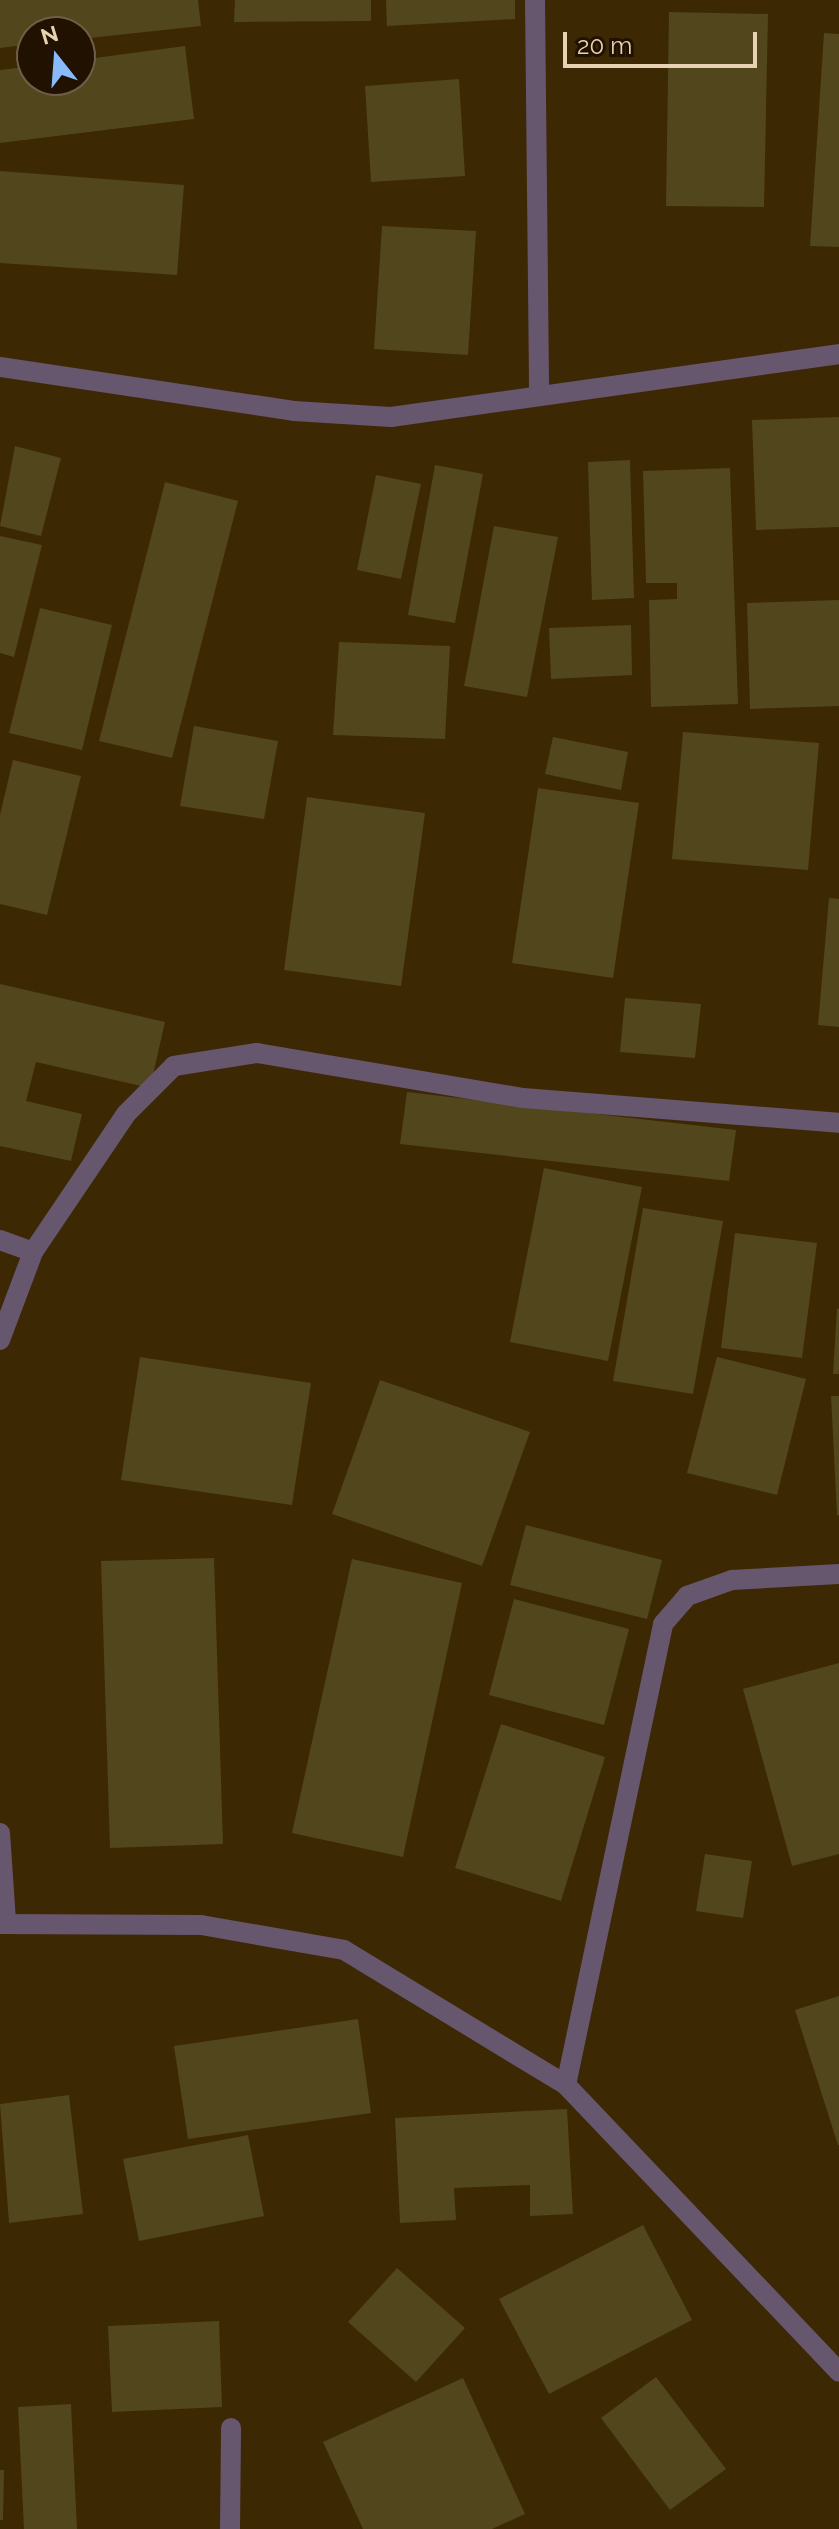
<!DOCTYPE html>
<style>
body{margin:0}
#map{position:relative;width:839px;height:2529px;overflow:hidden;background:#3d2804;font-family:Raleway,sans-serif}
div>[style]{position:absolute}
[style*='--x']{left:calc(var(--x)*1px);top:calc(var(--y)*1px);width:calc(var(--w)*1px);rotate:calc(var(--a)*1deg)}
.building>*{inset:0;background:#51461c}
.minor>*{height:20px;margin:-10px;padding:0 10px;transform-origin:10px;border-radius:10px;background:#66566e}
span{translate:-50% -50%;white-space:nowrap;text-align:center;line-height:1.15;-webkit-text-stroke:8px #211100;paint-order:stroke}
.north{position:absolute;left:16px;top:16px;width:80px;height:80px;box-sizing:border-box;background:#211100;border:2px solid #715e48;border-radius:50%;rotate:343deg;font-size:22px;font-weight:700;line-height:32px;text-align:center;color:#e9d2b3}
.north::after{content:'';display:block;margin:auto;width:28px;height:36px;background:#88bafc;clip-path:polygon(50% 0,100% 100%,50% 72%,0 100%)}
.scale{position:absolute;left:563px;top:32px;width:194px;height:36px;box-sizing:border-box;border:4px solid #e9d2b3;border-top:0;padding-left:10px;font-size:24px;line-height:28px;white-space:nowrap;color:#e9d2b3;-webkit-text-stroke:6px #211100;paint-order:stroke}
</style>
<div id="map">
<div class="building">
<div style="clip-path:polygon(0 0,198px 0,201px 26px,80px 39px,80px 32px,32px 32px,32px 44px,0 48px)"></div>
<div style="clip-path:polygon(235px 0,371px 0,371px 21px,234px 22px)"></div>
<div style="clip-path:polygon(386px 0,515px 0,515px 19px,387px 26px)"></div>
<div style="clip-path:polygon(669px 12px,768px 14px,764px 207px,666px 206px)"></div>
<div style="clip-path:polygon(824px 33px,839px 34px,839px 247px,810px 246px)"></div>
<div style="clip-path:polygon(185px 46px,194px 119px,0 143px,0 70px,32px 66px,32px 80px,80px 80px,80px 60px)"></div>
<div style="clip-path:polygon(459px 79px,465px 176px,371px 182px,365px 86px)"></div>
<div style="clip-path:polygon(0 171px,184px 185px,177px 275px,0 263px)"></div>
<div style="clip-path:polygon(382px 226px,476px 231px,468px 355px,374px 349px)"></div>
<div style="clip-path:polygon(839px 417px,839px 527px,756px 530px,752px 420px)"></div>
<div style="clip-path:polygon(15px 446px,61px 458px,41px 536px,0 526px)"></div>
<div style="clip-path:polygon(630px 460px,634px 598px,592px 600px,588px 462px)"></div>
<div style="clip-path:polygon(435px 465px,483px 474px,455px 623px,408px 615px)"></div>
<div style="clip-path:polygon(730px 468px,738px 704px,651px 707px,649px 600px,677px 599px,677px 583px,646px 583px,643px 471px)"></div>
<div style="clip-path:polygon(376px 475px,421px 484px,401px 579px,357px 570px)"></div>
<div style="clip-path:polygon(165px 482px,238px 501px,172px 758px,99px 741px)"></div>
<div style="clip-path:polygon(494px 526px,558px 537px,527px 697px,464px 686px)"></div>
<div style="clip-path:polygon(0 536px,42px 545px,14px 657px,0 653px)"></div>
<div style="clip-path:polygon(839px 600px,839px 706px,750px 709px,747px 603px)"></div>
<div style="clip-path:polygon(40px 608px,112px 625px,82px 750px,9px 733px)"></div>
<div style="clip-path:polygon(631px 625px,632px 675px,551px 679px,549px 628px)"></div>
<div style="clip-path:polygon(339px 642px,450px 646px,445px 739px,333px 735px)"></div>
<div style="clip-path:polygon(194px 726px,278px 741px,264px 819px,180px 806px)"></div>
<div style="clip-path:polygon(683px 732px,819px 743px,808px 870px,672px 859px)"></div>
<div style="clip-path:polygon(553px 737px,628px 752px,621px 790px,545px 774px)"></div>
<div style="clip-path:polygon(13px 760px,81px 776px,47px 915px,0 904px,0 815px)"></div>
<div style="clip-path:polygon(538px 788px,639px 803px,613px 978px,512px 963px)"></div>
<div style="clip-path:polygon(307px 797px,425px 813px,401px 986px,284px 970px)"></div>
<div style="clip-path:polygon(829px 898px,839px 899px,839px 1027px,818px 1025px)"></div>
<div style="clip-path:polygon(0 984px,165px 1022px,150px 1088px,36px 1062px,26px 1101px,82px 1114px,71px 1161px,0 1146px)"></div>
<div style="clip-path:polygon(625px 998px,701px 1004px,695px 1058px,620px 1052px)"></div>
<div style="clip-path:polygon(407px 1092px,736px 1130px,729px 1181px,400px 1144px)"></div>
<div style="clip-path:polygon(544px 1168px,642px 1187px,608px 1361px,510px 1342px)"></div>
<div style="clip-path:polygon(643px 1208px,723px 1221px,693px 1394px,613px 1381px)"></div>
<div style="clip-path:polygon(735px 1233px,817px 1243px,802px 1358px,721px 1348px)"></div>
<div style="clip-path:polygon(837px 1309px,839px 1309px,839px 1374px,833px 1374px)"></div>
<div style="clip-path:polygon(140px 1357px,311px 1383px,292px 1505px,121px 1480px)"></div>
<div style="clip-path:polygon(717px 1357px,806px 1379px,777px 1495px,687px 1473px)"></div>
<div style="clip-path:polygon(380px 1380px,530px 1432px,482px 1566px,332px 1514px)"></div>
<div style="clip-path:polygon(831px 1396px,839px 1396px,839px 1515px,837px 1515px)"></div>
<div style="clip-path:polygon(526px 1525px,662px 1560px,647px 1619px,510px 1585px)"></div>
<div style="clip-path:polygon(214px 1558px,223px 1844px,110px 1848px,101px 1561px)"></div>
<div style="clip-path:polygon(352px 1559px,462px 1583px,403px 1857px,292px 1833px)"></div>
<div style="clip-path:polygon(514px 1599px,629px 1629px,604px 1725px,489px 1695px)"></div>
<div style="clip-path:polygon(839px 1663px,839px 1854px,792px 1866px,743px 1689px)"></div>
<div style="clip-path:polygon(501px 1724px,605px 1757px,561px 1901px,455px 1868px)"></div>
<div style="clip-path:polygon(705px 1854px,752px 1861px,743px 1918px,696px 1911px)"></div>
<div style="clip-path:polygon(839px 1996px,839px 2145px,838px 2145px,795px 2010px)"></div>
<div style="clip-path:polygon(358px 2019px,371px 2113px,188px 2139px,174px 2046px)"></div>
<div style="clip-path:polygon(69px 2095px,83px 2214px,9px 2223px,0 2104px)"></div>
<div style="clip-path:polygon(567px 2109px,573px 2214px,530px 2216px,530px 2185px,454px 2188px,456px 2220px,400px 2223px,395px 2118px)"></div>
<div style="clip-path:polygon(248px 2135px,264px 2216px,139px 2241px,123px 2159px)"></div>
<div style="clip-path:polygon(643px 2225px,692px 2320px,549px 2394px,499px 2299px)"></div>
<div style="clip-path:polygon(397px 2268px,465px 2328px,416px 2382px,348px 2322px)"></div>
<div style="clip-path:polygon(219px 2321px,222px 2407px,112px 2412px,108px 2326px)"></div>
<div style="clip-path:polygon(656px 2377px,726px 2469px,670px 2510px,601px 2418px)"></div>
<div style="clip-path:polygon(463px 2378px,525px 2514px,492px 2529px,363px 2529px,323px 2442px)"></div>
<div style="clip-path:polygon(71px 2404px,77px 2529px,24px 2529px,18px 2407px)"></div>
<div style="clip-path:polygon(0 2470px,4px 2470px,3px 2520px,0 2520px)"></div>
</div>
<div class="minor">
<div style="--x:535;--y:0;--w:396;--a:89.4"></div>
<div style="--x:0;--y:367;--w:297;--a:8.5"></div>
<div style="--x:294;--y:411;--w:97;--a:3.5"></div>
<div style="--x:391;--y:417;--w:452;--a:-8"></div>
<div style="--x:0;--y:1240;--w:35;--a:20"></div>
<div style="--x:0;--y:1340;--w:94;--a:-69.4"></div>
<div style="--x:33;--y:1252;--w:166;--a:-56"></div>
<div style="--x:126;--y:1114;--w:68;--a:-45"></div>
<div style="--x:174;--y:1066;--w:84;--a:-8.9"></div>
<div style="--x:257;--y:1053;--w:270;--a:9.6"></div>
<div style="--x:523;--y:1098;--w:317;--a:4.5"></div>
<div style="--x:0;--y:1833;--w:89;--a:86.1"></div>
<div style="--x:0;--y:1924;--w:201;--a:0.3"></div>
<div style="--x:201;--y:1925;--w:145;--a:9.9"></div>
<div style="--x:344;--y:1950;--w:260;--a:31.3"></div>
<div style="--x:566;--y:2085;--w:396;--a:46.4"></div>
<div style="--x:566;--y:2085;--w:471;--a:-78.1"></div>
<div style="--x:663;--y:1624;--w:37;--a:-49"></div>
<div style="--x:687;--y:1596;--w:48;--a:-19.6"></div>
<div style="--x:732;--y:1580;--w:107;--a:-3.2"></div>
<div style="--x:230;--y:2529;--w:101;--a:-89.4"></div>
</div>
<div class="north">N</div>
<div class="scale">20 m</div>
</div>
